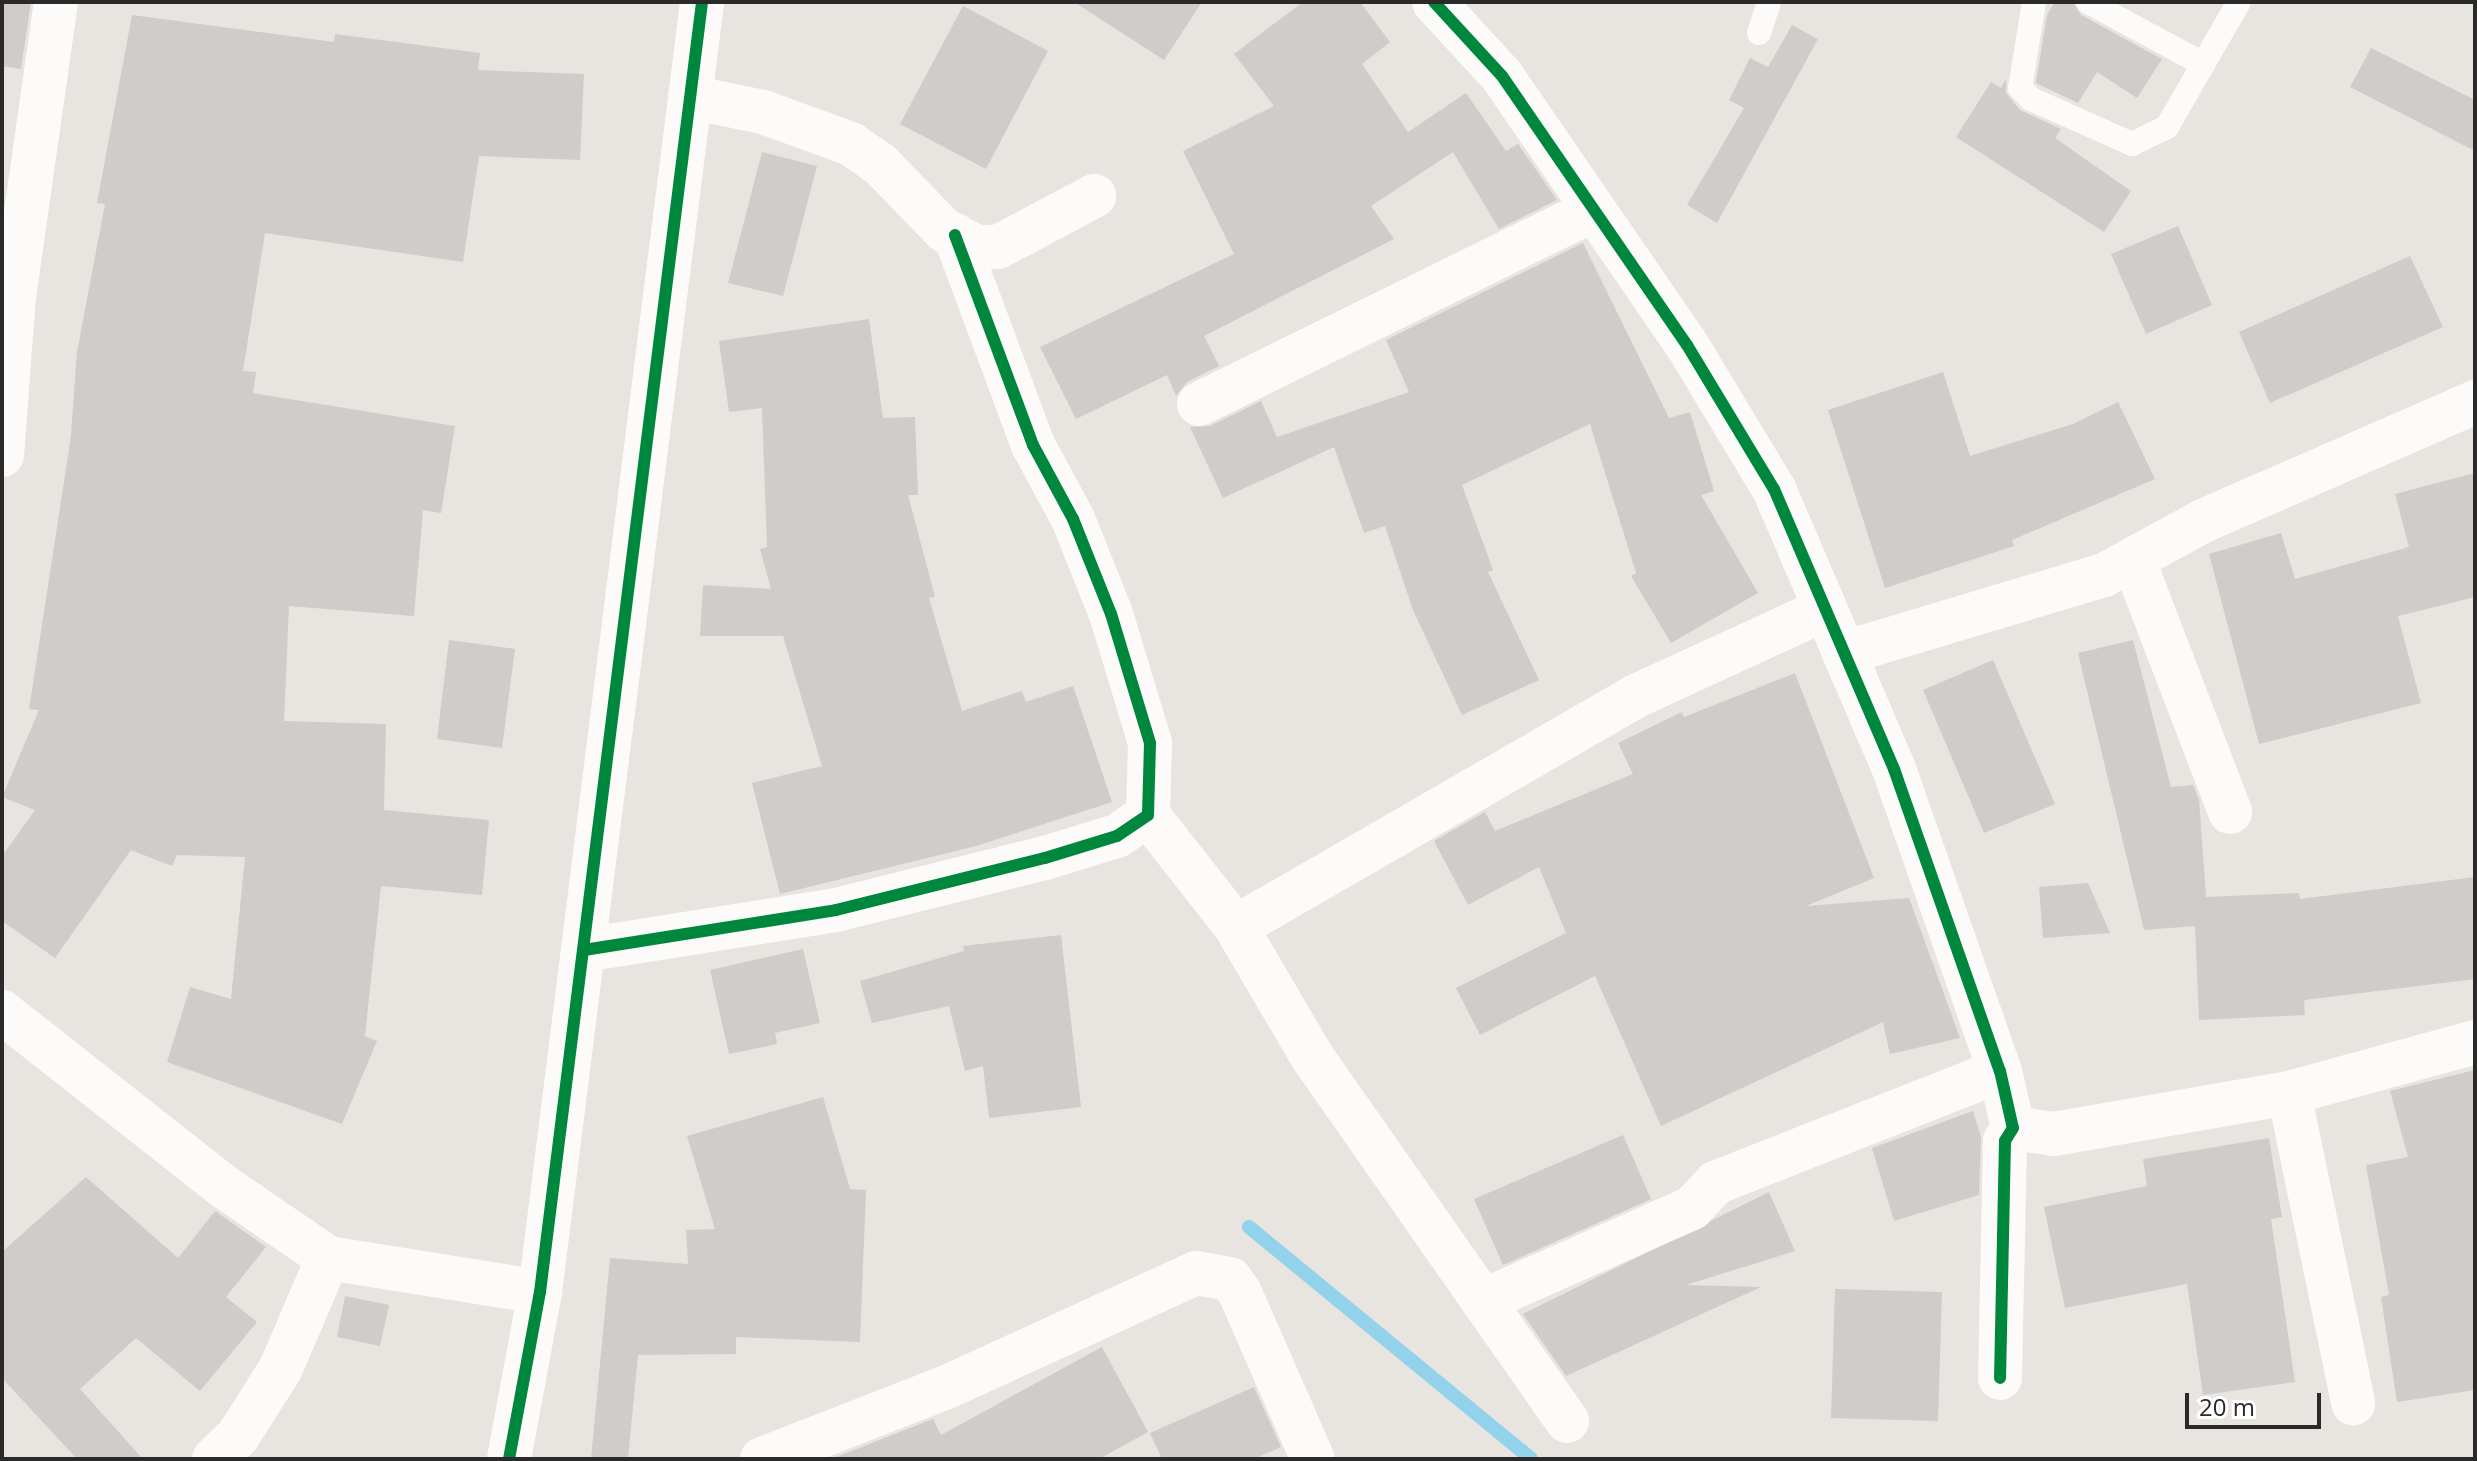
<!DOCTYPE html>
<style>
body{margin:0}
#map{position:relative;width:2477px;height:1461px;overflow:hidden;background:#e8e4e0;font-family:"Open Sans",sans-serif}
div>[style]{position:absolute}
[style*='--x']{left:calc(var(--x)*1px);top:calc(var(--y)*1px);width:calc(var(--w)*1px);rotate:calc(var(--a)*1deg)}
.stream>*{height:14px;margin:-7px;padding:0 7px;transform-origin:7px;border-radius:7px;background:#92d3eb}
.building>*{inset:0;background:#cfccc9}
.service>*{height:24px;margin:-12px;padding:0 12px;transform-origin:12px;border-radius:12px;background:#fcfbfa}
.minor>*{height:44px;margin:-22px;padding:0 22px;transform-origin:22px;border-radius:22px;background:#fcfbfa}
.tertiary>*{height:44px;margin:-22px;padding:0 22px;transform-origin:22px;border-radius:22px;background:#fcfbfa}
.cycleway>*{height:12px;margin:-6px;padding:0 6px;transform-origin:6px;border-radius:6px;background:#00873e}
span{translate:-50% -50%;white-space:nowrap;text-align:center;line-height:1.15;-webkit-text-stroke:6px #fff;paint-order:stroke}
.frame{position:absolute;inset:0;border:4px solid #2a2a2a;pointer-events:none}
.scale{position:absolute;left:2185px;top:1393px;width:136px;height:36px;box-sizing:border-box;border:4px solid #2a2a2a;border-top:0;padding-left:10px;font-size:24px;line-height:28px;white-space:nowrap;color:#2a2a2a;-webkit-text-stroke:6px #fff;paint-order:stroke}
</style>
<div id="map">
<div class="stream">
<div style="--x:1249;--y:1227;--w:365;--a:39.4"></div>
</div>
<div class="building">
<div style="clip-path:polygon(2px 2px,31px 2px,21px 69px,2px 66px)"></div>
<div style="clip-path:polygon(1074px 2px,1202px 2px,1164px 60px)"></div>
<div style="clip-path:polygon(1303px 2px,1360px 2px,1390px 42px,1362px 64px,1408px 132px,1466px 93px,1506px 151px,1518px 144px,1557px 200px,1499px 229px,1453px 152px,1371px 206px,1394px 239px,1204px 336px,1219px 366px,1187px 382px,1176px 396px,1167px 375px,1076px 419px,1040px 347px,1234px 254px,1183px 151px,1274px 106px,1234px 54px)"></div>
<div style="clip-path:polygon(2055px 2px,2073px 2px,2081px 15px,2162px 59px,2137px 98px,2097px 72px,2078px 103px,2036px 83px,2047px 15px)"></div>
<div style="clip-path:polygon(963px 6px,1048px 51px,986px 169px,900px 124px)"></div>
<div style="clip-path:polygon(132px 15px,334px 42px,335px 34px,480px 53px,478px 70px,584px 74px,580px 160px,479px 156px,463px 262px,265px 233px,243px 371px,256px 372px,253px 393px,455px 426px,441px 513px,423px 510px,414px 616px,289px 606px,284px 721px,386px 724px,384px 810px,489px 820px,482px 895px,381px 886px,365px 1036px,377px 1041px,342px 1124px,167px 1062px,190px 987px,231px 999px,245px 857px,177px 855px,172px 866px,131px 850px,55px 958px,2px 921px,2px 856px,35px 810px,2px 797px,39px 710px,29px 709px,71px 436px,77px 352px,105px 204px,97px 203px)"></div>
<div style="clip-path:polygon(1792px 25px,1818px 39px,1717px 223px,1687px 205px,1744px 108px,1729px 100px,1750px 58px,1768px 67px)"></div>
<div style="clip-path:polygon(2371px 48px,2475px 100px,2475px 151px,2350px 87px)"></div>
<div style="clip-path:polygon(2006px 79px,2006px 93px,2020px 110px,2061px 129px,2055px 138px,2131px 191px,2104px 232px,1956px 137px,1991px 82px,2001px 88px)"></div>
<div style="clip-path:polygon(762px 152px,817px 166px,783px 296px,728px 283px)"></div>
<div style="clip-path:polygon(2178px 226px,2212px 305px,2146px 334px,2111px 254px)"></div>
<div style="clip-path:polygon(1583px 243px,1669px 418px,1690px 412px,1714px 491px,1701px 495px,1758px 593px,1671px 643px,1631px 576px,1636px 573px,1590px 424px,1462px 485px,1493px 570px,1488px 572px,1539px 680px,1462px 715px,1413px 610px,1385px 526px,1364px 533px,1334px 447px,1223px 498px,1190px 427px,1210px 426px,1261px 401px,1277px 437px,1409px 392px,1386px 340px)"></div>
<div style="clip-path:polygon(2410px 256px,2443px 327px,2270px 403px,2239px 332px)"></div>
<div style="clip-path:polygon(869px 319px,883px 418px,915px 417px,918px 495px,908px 495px,935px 597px,929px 598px,962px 711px,1022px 691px,1026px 702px,1073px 686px,1112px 802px,976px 846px,780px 894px,752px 783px,822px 766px,783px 636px,700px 636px,703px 585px,771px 589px,760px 549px,767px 547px,762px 408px,729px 412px,719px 341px)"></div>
<div style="clip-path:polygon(1943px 372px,1970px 456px,2073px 424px,2118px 402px,2155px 479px,2012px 540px,2014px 546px,1885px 588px,1828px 410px)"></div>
<div style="clip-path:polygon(2475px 473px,2475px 597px,2398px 616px,2421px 703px,2259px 744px,2209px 554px,2281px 533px,2295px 579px,2409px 547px,2395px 494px)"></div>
<div style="clip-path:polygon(449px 640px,515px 649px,502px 748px,437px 739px)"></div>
<div style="clip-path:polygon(2133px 640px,2171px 787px,2193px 785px,2199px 800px,2206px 897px,2299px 893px,2300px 899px,2475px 877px,2475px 979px,2304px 1000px,2305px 1015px,2199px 1020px,2195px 926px,2144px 930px,2078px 653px)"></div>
<div style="clip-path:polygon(1993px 660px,2055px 804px,1984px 833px,1923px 690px)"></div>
<div style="clip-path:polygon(1795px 673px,1874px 878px,1806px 906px,1909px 898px,1960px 1038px,1890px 1054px,1883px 1022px,1661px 1126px,1595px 976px,1480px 1035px,1456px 988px,1566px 933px,1539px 867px,1468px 905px,1434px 841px,1485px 812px,1495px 831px,1633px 774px,1618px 743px,1682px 712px,1684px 717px)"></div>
<div style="clip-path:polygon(2088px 883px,2110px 933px,2043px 938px,2039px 887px)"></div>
<div style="clip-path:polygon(1061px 935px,1081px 1107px,989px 1118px,983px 1066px,965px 1071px,949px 1006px,872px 1023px,860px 981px,964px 951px,963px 946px)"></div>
<div style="clip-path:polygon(803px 949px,820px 1023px,775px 1033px,777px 1044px,729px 1054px,710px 970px)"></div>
<div style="clip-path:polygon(2475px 1070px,2475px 1390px,2397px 1402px,2381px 1297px,2389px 1295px,2366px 1165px,2408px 1157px,2390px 1091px)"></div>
<div style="clip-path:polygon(823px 1097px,850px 1189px,866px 1190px,860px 1342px,736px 1337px,736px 1354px,638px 1355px,628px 1459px,591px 1459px,610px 1258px,688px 1264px,686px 1230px,715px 1229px,687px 1136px)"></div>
<div style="clip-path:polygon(1973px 1111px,1981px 1137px,1979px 1195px,1894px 1221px,1872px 1148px)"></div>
<div style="clip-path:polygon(1623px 1135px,1651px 1199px,1503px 1265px,1474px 1199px)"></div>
<div style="clip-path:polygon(2269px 1138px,2282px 1217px,2271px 1219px,2295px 1382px,2203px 1395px,2187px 1284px,2065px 1308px,2044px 1207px,2147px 1186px,2143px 1159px)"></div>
<div style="clip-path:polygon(86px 1177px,178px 1258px,215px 1211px,266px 1247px,226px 1297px,257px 1322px,200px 1391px,136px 1338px,80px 1389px,143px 1459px,77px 1459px,2px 1378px,2px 1252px)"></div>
<div style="clip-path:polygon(1769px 1192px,1795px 1251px,1686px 1285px,1761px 1287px,1566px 1376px,1523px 1314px)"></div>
<div style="clip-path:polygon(1835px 1289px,1942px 1292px,1938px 1421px,1831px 1418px)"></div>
<div style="clip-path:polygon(345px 1296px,389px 1305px,380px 1346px,337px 1337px)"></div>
<div style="clip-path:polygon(1102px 1347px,1148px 1432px,1099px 1459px,831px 1459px,933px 1419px,941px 1435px)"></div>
<div style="clip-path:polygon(1254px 1387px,1281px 1447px,1254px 1459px,1162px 1459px,1150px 1433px)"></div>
</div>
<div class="service">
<div style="--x:2034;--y:2;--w:87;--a:99.2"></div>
<div style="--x:2020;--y:88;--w:16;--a:45"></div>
<div style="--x:2031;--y:99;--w:111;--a:24"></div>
<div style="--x:2132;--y:144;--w:39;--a:-26"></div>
<div style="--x:2167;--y:127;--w:144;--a:-60.1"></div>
<div style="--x:2088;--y:2;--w:131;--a:28.3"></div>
<div style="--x:1759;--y:33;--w:33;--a:-72"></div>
</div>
<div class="minor">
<div style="--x:1434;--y:2;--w:100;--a:47.4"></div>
<div style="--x:1502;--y:76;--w:326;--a:55.5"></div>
<div style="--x:1687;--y:345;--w:168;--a:58.9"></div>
<div style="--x:1774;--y:489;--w:305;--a:66.8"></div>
<div style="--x:1894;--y:769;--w:320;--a:70.7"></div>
<div style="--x:2000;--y:1071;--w:58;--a:77.2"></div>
<div style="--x:2013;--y:1128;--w:15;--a:122"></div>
<div style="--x:2005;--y:1141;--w:237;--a:91.2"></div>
<div style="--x:690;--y:97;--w:75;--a:11.6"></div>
<div style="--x:763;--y:112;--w:94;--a:20"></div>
<div style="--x:851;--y:144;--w:35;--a:35"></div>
<div style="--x:880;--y:164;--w:93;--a:45.9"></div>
<div style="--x:945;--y:231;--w:37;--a:26"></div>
<div style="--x:978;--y:247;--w:20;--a:0"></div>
<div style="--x:998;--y:247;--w:109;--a:-28"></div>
<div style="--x:1199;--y:404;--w:440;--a:-26.2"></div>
<div style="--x:2;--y:455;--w:158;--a:-85.7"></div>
<div style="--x:14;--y:297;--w:298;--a:-81.9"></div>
<div style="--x:2133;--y:559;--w:271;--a:69"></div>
<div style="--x:1844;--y:653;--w:271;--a:-16.7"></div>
<div style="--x:2104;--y:575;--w:113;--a:-28.6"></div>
<div style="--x:2203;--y:521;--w:297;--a:-23.6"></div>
<div style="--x:1148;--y:815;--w:142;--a:51.8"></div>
<div style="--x:1236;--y:927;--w:152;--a:59.6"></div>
<div style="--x:1313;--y:1058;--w:443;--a:55"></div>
<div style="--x:1236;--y:927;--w:460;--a:-30"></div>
<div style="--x:1634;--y:697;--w:210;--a:-24.7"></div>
<div style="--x:584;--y:950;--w:255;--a:-9"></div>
<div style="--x:836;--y:910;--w:215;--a:-14"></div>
<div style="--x:1045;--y:858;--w:75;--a:-17"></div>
<div style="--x:1117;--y:836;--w:37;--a:-34"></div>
<div style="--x:1148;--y:815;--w:72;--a:-88.4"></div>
<div style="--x:1150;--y:743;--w:135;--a:-106.8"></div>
<div style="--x:1111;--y:614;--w:102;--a:-111.8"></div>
<div style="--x:1073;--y:519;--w:84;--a:-118.4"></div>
<div style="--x:1033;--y:445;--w:224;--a:-110.4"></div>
<div style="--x:2;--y:1012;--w:281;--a:38.2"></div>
<div style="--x:223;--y:1186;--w:127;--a:34.4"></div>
<div style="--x:328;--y:1258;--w:215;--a:9.1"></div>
<div style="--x:2289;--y:1093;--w:317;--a:78.3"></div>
<div style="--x:2013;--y:1128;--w:41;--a:8.3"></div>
<div style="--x:2054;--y:1134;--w:239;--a:-9.9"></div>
<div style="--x:2289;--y:1093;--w:193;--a:-15.3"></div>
<div style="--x:1483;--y:1301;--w:229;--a:-24"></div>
<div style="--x:1692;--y:1208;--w:34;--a:-47"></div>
<div style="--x:1715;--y:1183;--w:306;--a:-21.5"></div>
<div style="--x:214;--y:1459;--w:33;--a:-44"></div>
<div style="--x:238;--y:1436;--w:80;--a:-57.7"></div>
<div style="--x:281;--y:1368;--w:120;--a:-66.9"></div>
<div style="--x:762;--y:1459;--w:199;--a:-21.3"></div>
<div style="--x:947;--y:1387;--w:274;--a:-24.6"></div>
<div style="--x:1196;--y:1273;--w:35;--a:10"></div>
<div style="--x:1230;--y:1279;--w:17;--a:54"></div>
<div style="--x:1240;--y:1293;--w:181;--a:66.3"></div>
</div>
<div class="tertiary">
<div style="--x:509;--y:1459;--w:170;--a:-79.5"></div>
<div style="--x:540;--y:1292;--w:1300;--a:-82.84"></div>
</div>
<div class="cycleway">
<div style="--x:1434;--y:2;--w:100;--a:47.4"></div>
<div style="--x:1502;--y:76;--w:326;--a:55.5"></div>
<div style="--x:1687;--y:345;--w:168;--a:58.9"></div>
<div style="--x:1774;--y:489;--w:305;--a:66.8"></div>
<div style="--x:1894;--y:769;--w:320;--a:70.7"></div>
<div style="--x:2000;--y:1071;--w:58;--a:77.2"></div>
<div style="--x:2013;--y:1128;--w:15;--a:122"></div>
<div style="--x:2005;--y:1141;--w:237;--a:91.2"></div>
<div style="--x:584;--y:950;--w:255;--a:-9"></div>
<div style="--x:836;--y:910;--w:215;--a:-14"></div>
<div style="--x:1045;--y:858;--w:75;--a:-17"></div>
<div style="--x:1117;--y:836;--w:37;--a:-34"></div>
<div style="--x:1148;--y:815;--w:72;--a:-88.4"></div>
<div style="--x:1150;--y:743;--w:135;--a:-106.8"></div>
<div style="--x:1111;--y:614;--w:102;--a:-111.8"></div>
<div style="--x:1073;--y:519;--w:84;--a:-118.4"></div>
<div style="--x:1033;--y:445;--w:224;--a:-110.4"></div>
<div style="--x:509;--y:1459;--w:170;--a:-79.5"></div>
<div style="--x:540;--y:1292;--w:1300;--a:-82.84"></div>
</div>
<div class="frame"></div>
<div class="scale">20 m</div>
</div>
